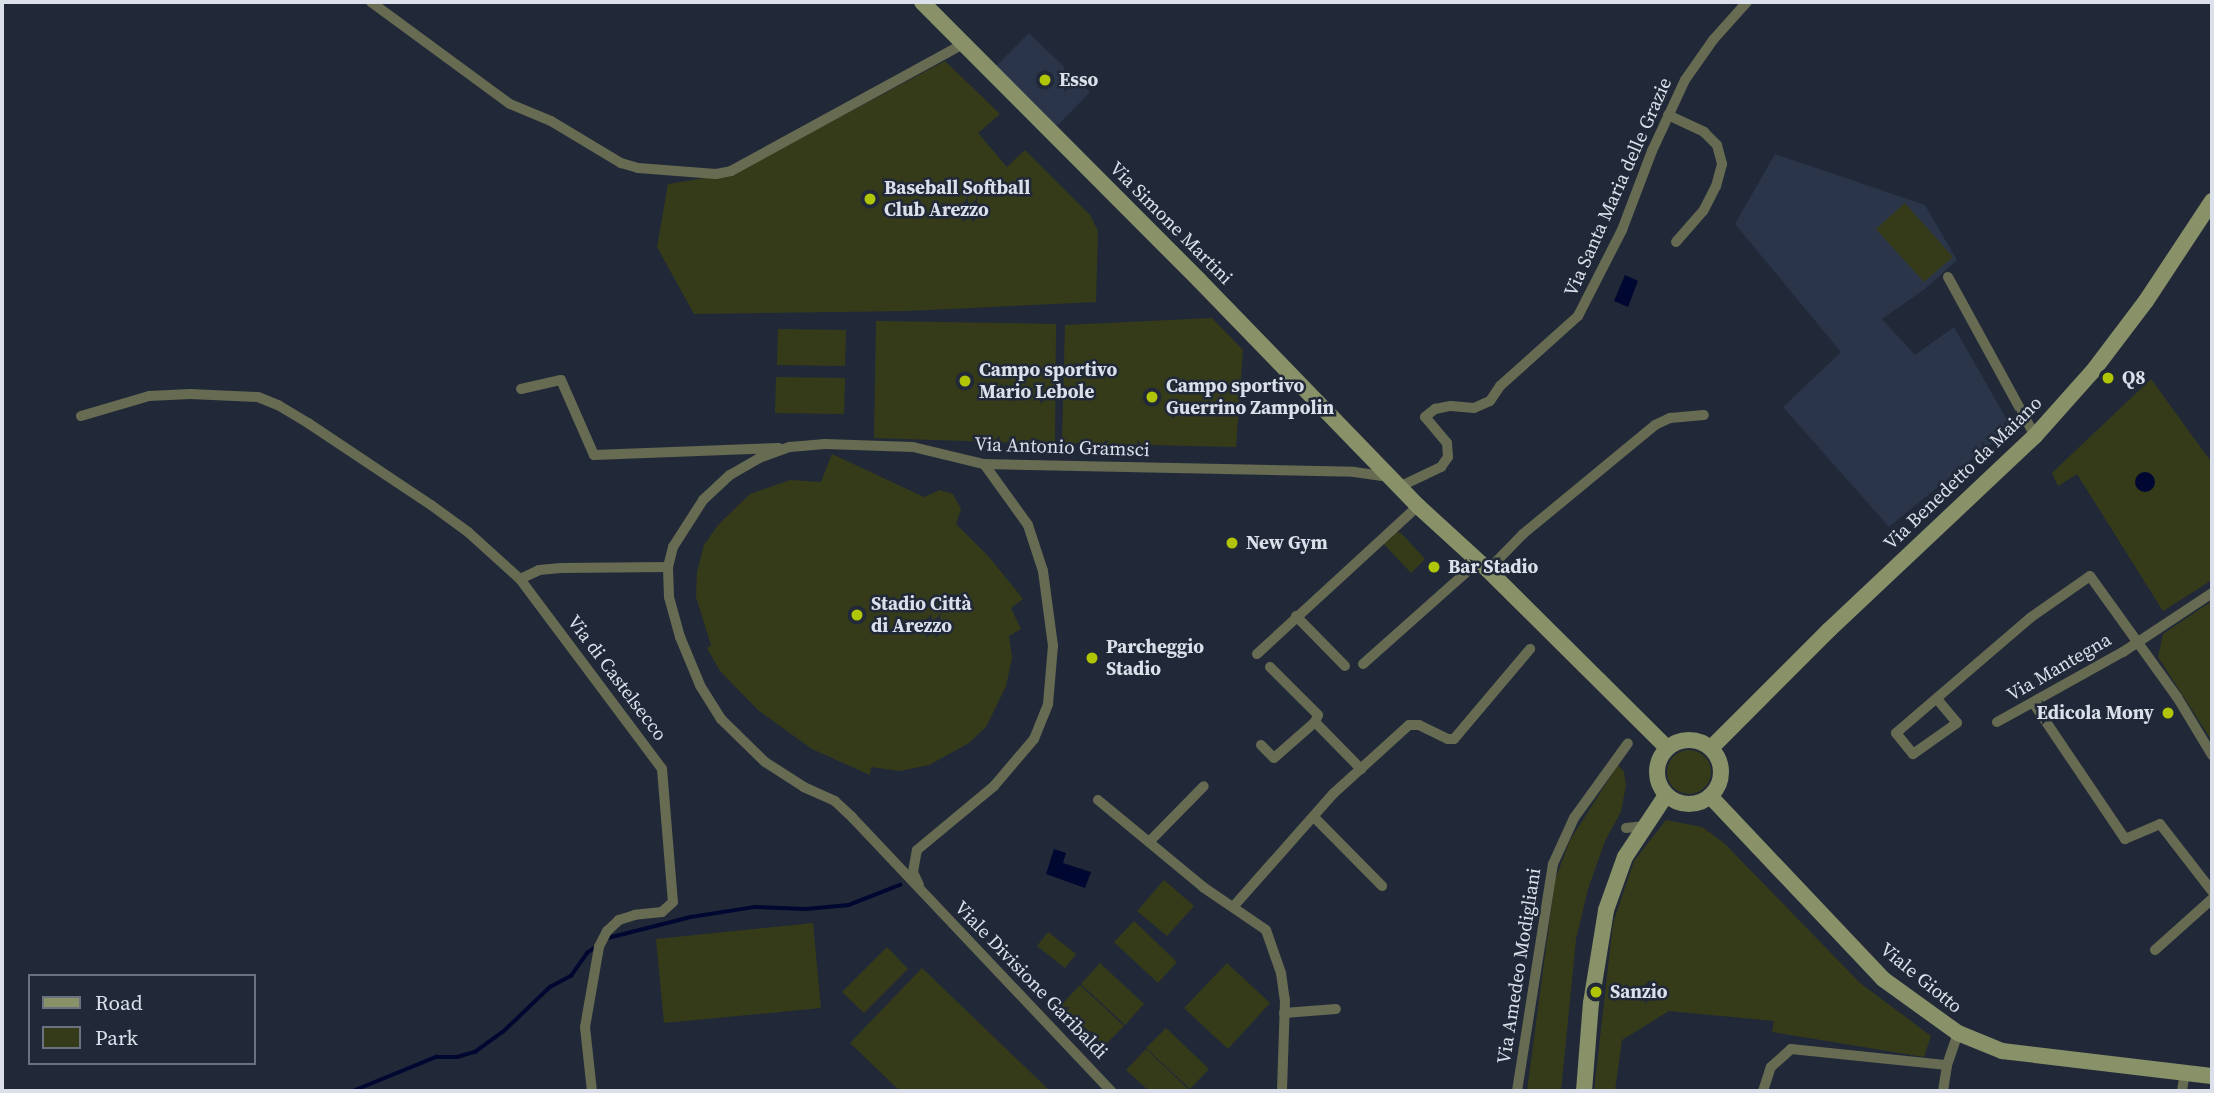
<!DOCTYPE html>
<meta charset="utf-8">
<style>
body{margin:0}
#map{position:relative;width:2214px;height:1093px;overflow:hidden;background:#212938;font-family:"Source Serif 4",serif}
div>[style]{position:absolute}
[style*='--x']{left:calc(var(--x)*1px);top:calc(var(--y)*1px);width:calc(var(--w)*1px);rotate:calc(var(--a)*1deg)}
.built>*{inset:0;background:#2a3549}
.green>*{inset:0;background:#353b19}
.round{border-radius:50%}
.water>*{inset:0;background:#000731}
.stream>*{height:3.5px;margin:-1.75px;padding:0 1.75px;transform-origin:1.75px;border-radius:1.75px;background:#000731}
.street>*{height:10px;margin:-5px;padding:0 5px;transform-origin:5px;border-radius:5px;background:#666b52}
.secondary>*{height:16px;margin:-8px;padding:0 8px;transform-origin:8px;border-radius:8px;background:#889168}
.secondary>.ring{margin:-8px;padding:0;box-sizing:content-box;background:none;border:16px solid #889168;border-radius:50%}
.dots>*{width:19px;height:19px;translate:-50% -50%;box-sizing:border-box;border:4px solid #212938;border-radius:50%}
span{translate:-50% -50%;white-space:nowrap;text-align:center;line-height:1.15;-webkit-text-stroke:5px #212938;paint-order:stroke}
.poi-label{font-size:19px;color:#dbe0ea;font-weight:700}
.left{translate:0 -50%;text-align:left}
.right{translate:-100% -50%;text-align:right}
.street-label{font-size:19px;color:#dbe0ea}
.frame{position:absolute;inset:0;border:4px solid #dbe0ea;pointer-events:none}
.legend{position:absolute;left:28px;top:974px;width:228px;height:91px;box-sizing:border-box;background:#212938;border:2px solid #6b727f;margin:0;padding:9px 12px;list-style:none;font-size:21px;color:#dbe0ea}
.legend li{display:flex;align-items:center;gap:14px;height:35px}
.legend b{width:35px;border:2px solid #6b727f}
</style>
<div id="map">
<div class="built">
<div style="clip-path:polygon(1029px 33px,1090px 92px,1057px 126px,996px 66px)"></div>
<div style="clip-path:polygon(1775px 154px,1925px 205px,1957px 260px,1926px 288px,1882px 319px,1915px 355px,1954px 327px,2011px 427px,1889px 527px,1783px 407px,1841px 352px,1735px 224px)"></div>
</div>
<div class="green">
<div style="clip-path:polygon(945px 61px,1000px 114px,978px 133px,1007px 167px,1025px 150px,1090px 215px,1098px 231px,1096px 302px,908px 311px,694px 314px,657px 247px,668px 184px,735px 173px)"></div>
<div style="clip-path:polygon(1905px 203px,1953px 257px,1924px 282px,1876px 229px)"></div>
<div style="clip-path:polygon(1212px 318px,1243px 350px,1236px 447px,1062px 443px,1065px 325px)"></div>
<div style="clip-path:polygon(876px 321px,1056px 324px,1055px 444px,874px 438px)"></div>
<div style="clip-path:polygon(778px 329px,846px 330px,845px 366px,777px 365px)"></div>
<div style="clip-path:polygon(776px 377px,845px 378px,844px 414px,775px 413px)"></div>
<div style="clip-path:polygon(2151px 379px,2212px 463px,2212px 580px,2163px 611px,2077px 474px,2058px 486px,2052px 473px)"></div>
<div style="clip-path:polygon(832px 454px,924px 497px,940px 490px,953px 494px,961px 509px,956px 524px,989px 557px,1023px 599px,1011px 608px,1021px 629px,1009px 636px,1012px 658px,1006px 686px,986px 727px,969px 743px,929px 765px,900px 771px,871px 767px,870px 775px,812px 749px,758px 710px,720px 671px,707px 648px,711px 645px,696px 597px,697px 572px,704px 545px,718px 525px,750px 494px,790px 480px,821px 482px)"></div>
<div style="clip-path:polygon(1392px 531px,1401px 533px,1425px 559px,1411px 573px,1381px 541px)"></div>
<div style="clip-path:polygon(2212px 601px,2212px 741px,2158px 657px,2163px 634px)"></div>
<div class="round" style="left:1667px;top:750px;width:44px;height:44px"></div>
<div style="clip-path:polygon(1618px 765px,1624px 772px,1626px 785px,1621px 812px,1605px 841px,1588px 889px,1576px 939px,1561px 1091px,1527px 1091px,1555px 880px,1570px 840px)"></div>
<div style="clip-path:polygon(1666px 820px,1702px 827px,1724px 843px,1860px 983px,1931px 1036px,1924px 1057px,1772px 1032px,1774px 1021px,1669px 1011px,1622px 1040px,1615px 1091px,1594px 1091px,1613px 923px,1634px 861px)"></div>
<div style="clip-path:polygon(1164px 880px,1194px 906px,1167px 936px,1137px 911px)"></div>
<div style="clip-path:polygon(1134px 921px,1177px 962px,1158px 983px,1114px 942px)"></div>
<div style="clip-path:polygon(813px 923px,821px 1008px,664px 1023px,656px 939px)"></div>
<div style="clip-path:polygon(1048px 932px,1076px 954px,1065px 968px,1037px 946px)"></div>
<div style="clip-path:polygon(887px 947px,908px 969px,864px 1013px,842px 992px)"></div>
<div style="clip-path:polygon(1100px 963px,1144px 1004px,1125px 1025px,1081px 984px)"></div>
<div style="clip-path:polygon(1227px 963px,1270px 1003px,1228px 1049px,1184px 1008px)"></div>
<div style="clip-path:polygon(922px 968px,1049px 1090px,1047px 1091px,900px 1091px,850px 1043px)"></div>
<div style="clip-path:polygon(1080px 985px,1124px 1026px,1104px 1046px,1061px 1005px)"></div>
<div style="clip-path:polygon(1166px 1028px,1209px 1069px,1190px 1089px,1146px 1048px)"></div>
<div style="clip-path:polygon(1146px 1049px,1189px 1090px,1188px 1091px,1149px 1091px,1126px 1070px)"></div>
</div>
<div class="water">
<div style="clip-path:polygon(1625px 275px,1638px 281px,1628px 307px,1614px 301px)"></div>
<div class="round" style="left:2135px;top:472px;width:20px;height:20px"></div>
<div style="clip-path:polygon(1054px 849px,1066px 853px,1063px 863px,1091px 872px,1085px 888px,1046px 874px)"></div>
</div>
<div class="stream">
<div style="--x:608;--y:938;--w:86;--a:-14.2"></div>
<div style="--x:691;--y:917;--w:65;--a:-8.9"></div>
<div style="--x:755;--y:907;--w:51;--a:2.2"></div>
<div style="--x:806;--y:909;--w:43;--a:-5.3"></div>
<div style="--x:849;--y:905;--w:55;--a:-21.4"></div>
<div style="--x:353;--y:1091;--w:90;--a:-22.3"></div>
<div style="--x:436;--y:1057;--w:21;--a:0"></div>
<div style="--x:457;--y:1057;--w:19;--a:-16"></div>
<div style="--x:475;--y:1052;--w:34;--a:-36"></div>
<div style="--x:503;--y:1032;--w:65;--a:-43.8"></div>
<div style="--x:550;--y:987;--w:24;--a:-28"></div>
<div style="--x:571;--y:976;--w:28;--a:-55"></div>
<div style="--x:587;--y:953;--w:11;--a:-34"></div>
</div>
<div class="street">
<div style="--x:371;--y:2;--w:172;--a:36.3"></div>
<div style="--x:510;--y:104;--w:44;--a:22.5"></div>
<div style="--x:551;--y:121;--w:82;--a:31"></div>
<div style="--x:621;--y:163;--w:18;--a:16"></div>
<div style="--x:638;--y:168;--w:78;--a:4.4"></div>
<div style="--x:716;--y:174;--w:15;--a:-11"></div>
<div style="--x:731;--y:171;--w:267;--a:-28.7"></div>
<div style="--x:1668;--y:115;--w:40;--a:25"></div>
<div style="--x:1704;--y:132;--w:18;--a:45"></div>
<div style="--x:1717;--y:145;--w:20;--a:75"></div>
<div style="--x:1722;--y:164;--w:23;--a:105"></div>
<div style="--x:1716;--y:186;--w:28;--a:117"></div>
<div style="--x:1703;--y:211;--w:41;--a:131.1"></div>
<div style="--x:1948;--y:277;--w:181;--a:61.3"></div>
<div style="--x:521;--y:389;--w:41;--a:-12.7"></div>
<div style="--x:561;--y:380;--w:82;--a:66.3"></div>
<div style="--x:594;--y:455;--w:185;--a:-2.2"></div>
<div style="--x:81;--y:416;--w:71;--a:-16.4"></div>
<div style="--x:149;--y:396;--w:41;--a:-2.8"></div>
<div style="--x:190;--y:394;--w:68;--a:2.5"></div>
<div style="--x:258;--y:397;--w:22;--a:22"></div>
<div style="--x:278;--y:405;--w:35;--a:31"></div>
<div style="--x:308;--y:423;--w:148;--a:33.7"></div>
<div style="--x:431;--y:505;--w:46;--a:36.1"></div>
<div style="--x:468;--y:532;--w:70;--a:42.1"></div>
<div style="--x:520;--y:579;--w:21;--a:-25"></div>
<div style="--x:539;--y:570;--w:22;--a:-5"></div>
<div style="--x:561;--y:568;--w:107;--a:-0.5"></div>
<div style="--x:1399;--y:487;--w:47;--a:-25.5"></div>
<div style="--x:1441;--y:467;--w:12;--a:-55"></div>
<div style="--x:1448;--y:457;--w:14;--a:-94"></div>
<div style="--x:1447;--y:443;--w:34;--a:-130"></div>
<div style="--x:1425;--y:417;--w:13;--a:-39"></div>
<div style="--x:1435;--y:409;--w:16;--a:-11"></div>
<div style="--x:1451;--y:406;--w:23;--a:5"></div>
<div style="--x:1474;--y:408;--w:17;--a:-24"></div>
<div style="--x:1490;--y:401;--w:18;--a:-56"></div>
<div style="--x:1500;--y:386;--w:105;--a:-41.9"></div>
<div style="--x:1578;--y:316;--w:97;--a:-62.9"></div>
<div style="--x:1622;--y:230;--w:85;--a:-69.2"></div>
<div style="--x:1652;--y:151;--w:78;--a:-65.1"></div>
<div style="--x:1685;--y:80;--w:49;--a:-55"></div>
<div style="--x:1713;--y:40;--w:51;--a:-48.2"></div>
<div style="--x:1488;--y:570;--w:50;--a:-45.8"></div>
<div style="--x:1523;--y:534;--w:171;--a:-39.5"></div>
<div style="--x:1655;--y:425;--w:17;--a:-25"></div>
<div style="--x:1670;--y:418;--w:34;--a:-5"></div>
<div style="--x:520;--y:579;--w:237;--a:53.2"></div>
<div style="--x:662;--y:769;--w:133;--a:85.3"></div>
<div style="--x:673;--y:902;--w:15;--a:138"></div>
<div style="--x:662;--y:912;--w:27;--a:174"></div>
<div style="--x:635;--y:915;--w:17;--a:163"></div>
<div style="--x:619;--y:920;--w:16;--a:137"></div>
<div style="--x:607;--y:931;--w:18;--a:117"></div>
<div style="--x:599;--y:947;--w:81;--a:99.9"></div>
<div style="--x:585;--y:1027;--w:64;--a:83.8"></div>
<div style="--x:1296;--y:616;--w:70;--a:45.6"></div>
<div style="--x:1257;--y:654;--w:219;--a:-42.6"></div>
<div style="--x:1363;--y:664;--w:155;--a:-41.6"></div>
<div style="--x:1270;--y:667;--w:68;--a:45"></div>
<div style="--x:1318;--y:715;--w:8;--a:113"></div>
<div style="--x:1937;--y:699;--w:31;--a:50"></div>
<div style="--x:1957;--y:723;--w:54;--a:144.8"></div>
<div style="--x:1913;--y:754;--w:27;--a:-129"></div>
<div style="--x:1896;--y:733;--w:177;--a:-40.6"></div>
<div style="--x:2030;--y:618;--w:73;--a:-35"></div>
<div style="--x:2090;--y:576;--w:149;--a:54.3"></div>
<div style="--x:2177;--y:697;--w:68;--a:58.9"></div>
<div style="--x:2034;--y:704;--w:163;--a:56"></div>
<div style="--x:2125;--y:839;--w:38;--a:-23"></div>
<div style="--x:2160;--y:824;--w:85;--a:52.2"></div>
<div style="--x:1997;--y:722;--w:144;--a:-29.1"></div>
<div style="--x:2123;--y:652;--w:107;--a:-33.5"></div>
<div style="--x:1261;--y:745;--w:18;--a:45"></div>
<div style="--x:1274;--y:758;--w:55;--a:-41.3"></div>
<div style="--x:1315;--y:722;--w:66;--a:45.6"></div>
<div style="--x:1098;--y:800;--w:136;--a:39.6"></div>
<div style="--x:1203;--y:887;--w:76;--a:34.3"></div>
<div style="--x:1266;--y:930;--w:46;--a:70.8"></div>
<div style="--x:1281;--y:973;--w:27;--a:82"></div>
<div style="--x:1285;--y:1000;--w:91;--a:91.9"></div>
<div style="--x:1314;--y:817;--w:97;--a:45.4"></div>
<div style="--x:1626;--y:828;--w:19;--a:-6"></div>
<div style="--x:1149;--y:842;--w:78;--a:-45.5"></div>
<div style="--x:919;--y:885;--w:14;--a:-115"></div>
<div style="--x:913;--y:872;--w:22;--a:-80"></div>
<div style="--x:917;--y:850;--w:100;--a:-39.7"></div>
<div style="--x:994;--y:786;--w:62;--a:-49.6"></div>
<div style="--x:1034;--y:739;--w:38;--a:-68"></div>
<div style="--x:1048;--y:704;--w:58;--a:-85.1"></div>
<div style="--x:1053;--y:646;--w:76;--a:-97.6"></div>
<div style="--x:1043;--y:571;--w:48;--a:-108.1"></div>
<div style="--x:1028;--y:525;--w:75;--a:-125.8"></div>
<div style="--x:1233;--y:907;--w:152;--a:-48.5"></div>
<div style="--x:1334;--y:793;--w:101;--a:-42.2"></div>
<div style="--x:1409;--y:725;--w:10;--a:0"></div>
<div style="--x:1419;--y:725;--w:32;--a:26"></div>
<div style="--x:1448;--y:739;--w:6;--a:0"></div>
<div style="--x:1454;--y:739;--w:118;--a:-49.8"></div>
<div style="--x:2155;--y:950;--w:76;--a:-41.8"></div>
<div style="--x:1284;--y:1013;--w:52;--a:-4.4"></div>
<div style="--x:1111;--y:1091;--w:377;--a:-133.4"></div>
<div style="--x:852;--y:817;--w:23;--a:-137"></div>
<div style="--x:835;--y:801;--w:34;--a:-156"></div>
<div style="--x:804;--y:787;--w:46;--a:-147.3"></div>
<div style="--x:765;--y:762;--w:62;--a:-135.7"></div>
<div style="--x:721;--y:719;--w:40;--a:-122"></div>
<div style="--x:700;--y:685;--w:52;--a:-112.6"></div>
<div style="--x:680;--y:637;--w:41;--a:-105.4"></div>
<div style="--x:669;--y:597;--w:30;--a:-92"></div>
<div style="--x:668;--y:567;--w:21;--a:-76"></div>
<div style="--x:673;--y:547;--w:56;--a:-57.4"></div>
<div style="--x:703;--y:500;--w:37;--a:-43"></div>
<div style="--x:730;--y:475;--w:34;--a:-30"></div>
<div style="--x:759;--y:458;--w:33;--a:-20"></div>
<div style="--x:790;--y:447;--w:35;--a:-5"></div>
<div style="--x:825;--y:444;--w:88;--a:2"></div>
<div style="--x:913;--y:447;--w:73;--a:13.5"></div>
<div style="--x:984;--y:464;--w:370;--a:1.2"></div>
<div style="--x:1354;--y:472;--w:34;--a:8"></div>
<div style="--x:1517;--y:1091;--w:230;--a:-81"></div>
<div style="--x:1553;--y:864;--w:51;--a:-65.5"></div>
<div style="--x:1574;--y:818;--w:92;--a:-54.2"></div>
<div style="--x:1763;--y:1091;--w:25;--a:-72"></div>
<div style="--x:1771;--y:1067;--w:27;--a:-42"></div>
<div style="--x:1791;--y:1049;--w:157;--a:5.9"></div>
<div style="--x:1943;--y:1091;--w:26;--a:-81"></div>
<div style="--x:1947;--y:1065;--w:34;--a:-71"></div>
<div style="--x:2182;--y:1091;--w:18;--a:-81"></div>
</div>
<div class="secondary">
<div style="--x:922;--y:2;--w:392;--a:45.1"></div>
<div style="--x:1199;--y:280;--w:315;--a:45.9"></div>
<div style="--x:1418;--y:506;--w:95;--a:42.4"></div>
<div style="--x:1488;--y:570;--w:252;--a:44.8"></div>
<div class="ring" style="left:1657px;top:740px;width:48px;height:48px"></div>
<div style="--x:1711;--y:748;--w:167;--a:-45"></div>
<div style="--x:1829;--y:630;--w:283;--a:-43.3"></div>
<div style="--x:2035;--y:436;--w:87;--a:-48.3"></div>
<div style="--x:2093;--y:371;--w:88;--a:-52.9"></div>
<div style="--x:2146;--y:301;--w:120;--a:-56.6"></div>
<div style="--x:1710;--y:796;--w:252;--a:46.6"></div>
<div style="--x:1883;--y:979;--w:92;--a:35.8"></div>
<div style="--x:1958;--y:1033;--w:48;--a:22.2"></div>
<div style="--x:2002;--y:1051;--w:211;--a:6.8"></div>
<div style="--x:1584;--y:1091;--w:88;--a:-85.5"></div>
<div style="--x:1591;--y:1003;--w:94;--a:-80.8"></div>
<div style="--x:1606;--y:910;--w:56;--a:-70.3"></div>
<div style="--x:1625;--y:857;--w:74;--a:-56.5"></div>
</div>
<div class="dots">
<div style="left:1045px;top:80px;background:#afc506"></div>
<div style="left:870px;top:199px;background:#afc506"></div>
<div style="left:2108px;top:378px;background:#afc506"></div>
<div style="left:965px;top:381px;background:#afc506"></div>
<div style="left:1152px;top:397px;background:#afc506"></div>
<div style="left:1232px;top:543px;background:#afc506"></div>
<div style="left:1434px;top:567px;background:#afc506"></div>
<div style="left:857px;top:615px;background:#afc506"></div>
<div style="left:1092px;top:658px;background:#afc506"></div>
<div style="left:2168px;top:713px;background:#afc506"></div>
<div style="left:1596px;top:992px;background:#afc506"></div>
</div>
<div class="poi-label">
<span class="left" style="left:1059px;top:80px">Esso</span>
<span class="left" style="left:884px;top:199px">Baseball Softball<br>Club Arezzo</span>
<span class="left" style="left:979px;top:381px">Campo sportivo<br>Mario Lebole</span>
<span class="left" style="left:2122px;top:378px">Q8</span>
<span class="left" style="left:1166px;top:397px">Campo sportivo<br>Guerrino Zampolin</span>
<span class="left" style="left:1246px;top:543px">New Gym</span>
<span class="left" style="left:1448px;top:567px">Bar Stadio</span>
<span class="left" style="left:871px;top:615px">Stadio Città<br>di Arezzo</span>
<span class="left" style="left:1106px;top:658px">Parcheggio<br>Stadio</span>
<span class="right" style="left:2154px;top:713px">Edicola Mony</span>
<span class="left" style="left:1610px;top:992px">Sanzio</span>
</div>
<div class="street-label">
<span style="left:1618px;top:187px;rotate:-66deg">Via Santa Maria delle Grazie</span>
<span style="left:1171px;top:223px;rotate:45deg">Via Simone Martini</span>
<span style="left:1062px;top:447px;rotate:2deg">Via Antonio Gramsci</span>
<span style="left:1963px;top:473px;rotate:-44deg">Via Benedetto da Maiano</span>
<span style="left:2059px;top:667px;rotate:-30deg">Via Mantegna</span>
<span style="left:617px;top:678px;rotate:53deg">Via di Castelsecco</span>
<span style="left:1519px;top:966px;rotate:-81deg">Via Amedeo Modigliani</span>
<span style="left:1921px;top:978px;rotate:39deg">Viale Giotto</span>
<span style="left:1031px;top:980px;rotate:46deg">Viale Divisione Garibaldi</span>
</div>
<div class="frame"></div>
<ul class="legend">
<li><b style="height:9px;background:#889168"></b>Road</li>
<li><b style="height:19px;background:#353b19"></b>Park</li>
</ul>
</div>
